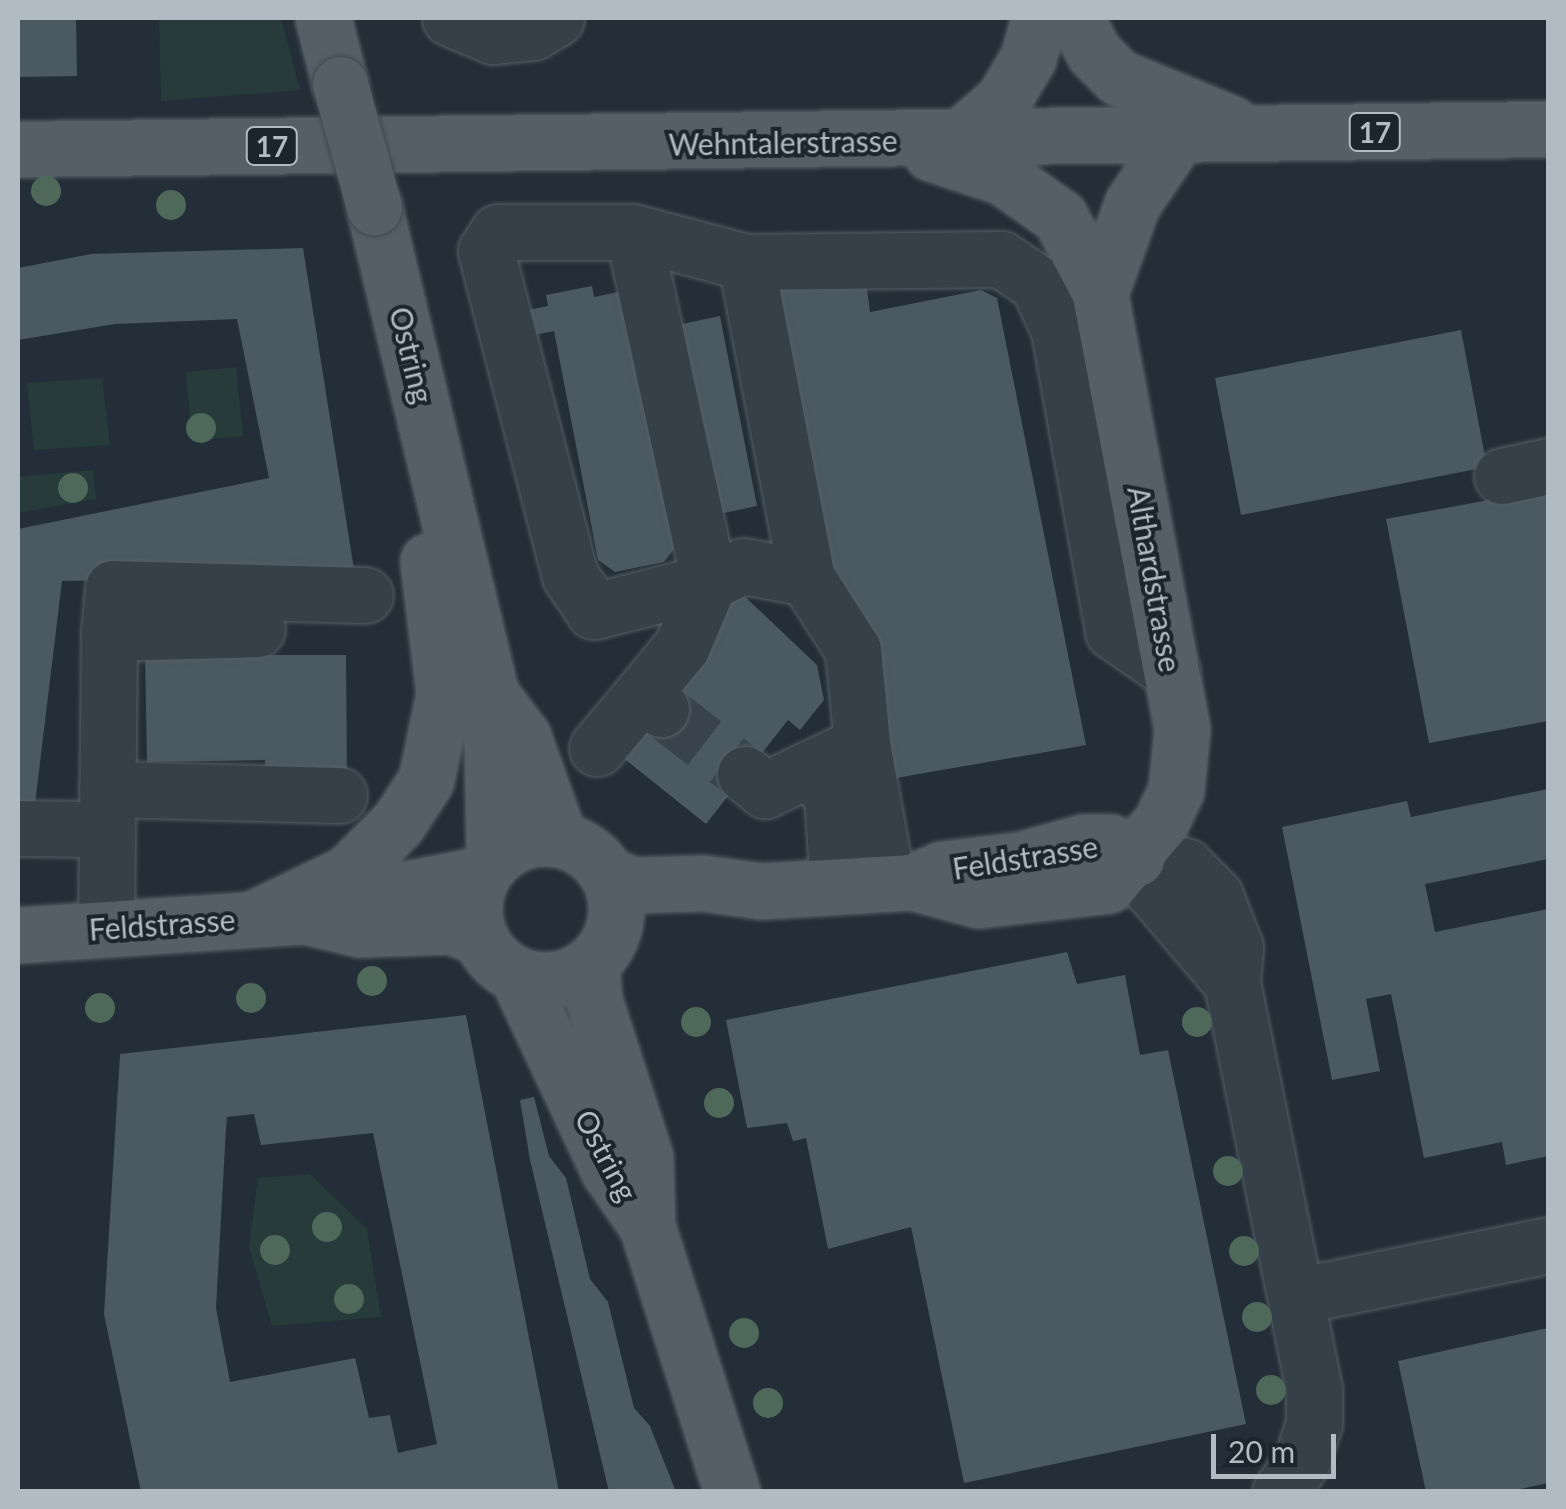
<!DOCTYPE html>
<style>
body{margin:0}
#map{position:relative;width:1566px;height:1509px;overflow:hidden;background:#232e38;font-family:Lato,sans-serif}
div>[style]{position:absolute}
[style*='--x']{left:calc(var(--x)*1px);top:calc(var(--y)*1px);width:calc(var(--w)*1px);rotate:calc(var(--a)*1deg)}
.green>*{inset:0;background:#263b3a}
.building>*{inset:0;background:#4b5963}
.minor-tunnel>*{height:55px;margin-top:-27.5px;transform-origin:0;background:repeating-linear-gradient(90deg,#38434d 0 55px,transparent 0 83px)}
.roads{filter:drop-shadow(0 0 2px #545e66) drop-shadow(0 0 2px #545e66)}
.minor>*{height:55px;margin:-27.5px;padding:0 27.5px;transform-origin:27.5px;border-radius:27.5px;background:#364048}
.major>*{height:55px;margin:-27.5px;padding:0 27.5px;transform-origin:27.5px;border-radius:27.5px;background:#545f68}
.major>.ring{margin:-27.5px;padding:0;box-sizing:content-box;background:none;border:55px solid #545f68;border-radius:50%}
.bridges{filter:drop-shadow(0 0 2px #404951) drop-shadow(0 0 2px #404951)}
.major-bridge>*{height:55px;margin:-27.5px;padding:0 27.5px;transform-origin:27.5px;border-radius:27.5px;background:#545f68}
.trees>*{width:30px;height:30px;margin:-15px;border-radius:50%;background:#4e685a}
span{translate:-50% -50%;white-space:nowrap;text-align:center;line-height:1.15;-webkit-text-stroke:8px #1c252d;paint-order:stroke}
.shield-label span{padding:2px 8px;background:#1c252d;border:2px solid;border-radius:8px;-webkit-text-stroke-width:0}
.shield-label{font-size:28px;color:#b1bbc4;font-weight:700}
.street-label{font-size:30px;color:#b1bbc4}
.frame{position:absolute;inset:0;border:20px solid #b1bbc4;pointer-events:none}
.scale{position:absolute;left:1211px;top:1434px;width:125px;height:45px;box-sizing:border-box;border:5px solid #b1bbc4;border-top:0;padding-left:12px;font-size:30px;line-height:35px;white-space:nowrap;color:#b1bbc4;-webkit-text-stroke:8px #1c252d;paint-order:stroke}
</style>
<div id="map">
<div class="green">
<div style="clip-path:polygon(159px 18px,281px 18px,300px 90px,161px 101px)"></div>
<div style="clip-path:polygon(236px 367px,243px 436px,192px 441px,186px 372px)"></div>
<div style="clip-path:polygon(102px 378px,110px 445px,34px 450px,27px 383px)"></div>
<div style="clip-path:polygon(93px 470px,96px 499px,18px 513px,18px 477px)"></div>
<div style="clip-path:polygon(310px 1174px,367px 1229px,381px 1317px,272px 1326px,249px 1247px,258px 1178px)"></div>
</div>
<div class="building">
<div style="clip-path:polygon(18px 18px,76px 18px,77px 76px,18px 77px)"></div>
<div style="clip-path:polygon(303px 248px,355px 576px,62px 581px,35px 804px,18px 804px,18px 529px,269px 478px,237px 319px,115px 324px,18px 340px,18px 268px,91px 254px)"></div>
<div style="clip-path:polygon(866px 282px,870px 312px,981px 290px,997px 298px,1086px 745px,890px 779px,822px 594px,764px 287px)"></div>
<div style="clip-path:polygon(592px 286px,594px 297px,628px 290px,678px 544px,664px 562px,615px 572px,598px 560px,554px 331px,519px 338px,514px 313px,548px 306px,546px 295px)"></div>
<div style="clip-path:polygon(720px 316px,757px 506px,719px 514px,682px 324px)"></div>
<div style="clip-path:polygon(1461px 330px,1487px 467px,1241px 515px,1215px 378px)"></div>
<div style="clip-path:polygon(1548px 489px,1548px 721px,1429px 743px,1386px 519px)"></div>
<div style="clip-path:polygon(740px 592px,817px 665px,824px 700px,800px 730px,788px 720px,706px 824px,622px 757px,687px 657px)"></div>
<div style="clip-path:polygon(145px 655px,346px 655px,347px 781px,265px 782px,265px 760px,147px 762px)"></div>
<div style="clip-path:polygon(1548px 789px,1548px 859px,1425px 884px,1435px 932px,1548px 909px,1548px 1156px,1506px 1165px,1502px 1142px,1424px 1158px,1391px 994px,1366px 999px,1380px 1071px,1332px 1080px,1282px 827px,1407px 801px,1411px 817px)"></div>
<div style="clip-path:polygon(1067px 952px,1077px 984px,1125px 975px,1140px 1055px,1168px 1050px,1246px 1424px,964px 1483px,911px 1227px,828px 1249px,806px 1138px,793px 1141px,787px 1123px,747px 1128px,726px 1020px)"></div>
<div style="clip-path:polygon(evenodd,466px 1015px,559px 1492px,141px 1492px,104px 1314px,120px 1054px,466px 1015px,254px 1114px,261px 1145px,373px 1133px,437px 1444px,398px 1453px,390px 1415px,369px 1418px,355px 1358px,230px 1382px,216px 1308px,226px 1128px,227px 1117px,254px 1114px)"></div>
<div style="clip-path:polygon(534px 1097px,549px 1156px,566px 1178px,590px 1279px,608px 1302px,634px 1408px,650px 1426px,676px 1492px,609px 1492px,530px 1160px,520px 1100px)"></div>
<div style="clip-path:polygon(1548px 1328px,1548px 1483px,1507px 1492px,1426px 1492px,1398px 1361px)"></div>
</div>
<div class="minor-tunnel">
<div style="--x:661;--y:709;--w:106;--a:37.7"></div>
</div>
<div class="roads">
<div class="minor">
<div style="--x:450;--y:18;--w:47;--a:22.7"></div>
<div style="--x:493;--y:36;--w:40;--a:-5.7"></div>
<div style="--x:533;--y:32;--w:27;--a:-31"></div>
<div style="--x:633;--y:232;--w:358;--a:77.7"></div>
<div style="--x:709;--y:582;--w:119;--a:165.8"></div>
<div style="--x:594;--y:611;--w:42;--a:-124.4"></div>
<div style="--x:570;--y:576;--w:336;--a:-104.5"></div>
<div style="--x:486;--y:251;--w:22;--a:-58"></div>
<div style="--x:498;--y:232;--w:135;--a:0"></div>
<div style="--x:633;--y:232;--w:117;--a:14.9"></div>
<div style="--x:746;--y:262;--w:255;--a:-0.7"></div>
<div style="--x:1001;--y:259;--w:45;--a:34"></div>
<div style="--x:1038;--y:284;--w:51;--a:65.5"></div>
<div style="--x:1059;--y:330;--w:306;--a:79.8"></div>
<div style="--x:1113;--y:631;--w:72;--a:34.8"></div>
<div style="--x:746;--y:262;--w:322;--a:79.1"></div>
<div style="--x:807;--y:578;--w:85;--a:57.4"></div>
<div style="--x:853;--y:650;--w:94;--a:84.5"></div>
<div style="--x:862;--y:744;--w:141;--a:79.8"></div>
<div style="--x:1502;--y:476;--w:47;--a:-12.3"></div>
<div style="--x:109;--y:633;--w:45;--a:-84.9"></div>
<div style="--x:113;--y:588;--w:252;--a:1.6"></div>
<div style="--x:661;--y:709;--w:24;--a:-132"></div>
<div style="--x:645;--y:691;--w:58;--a:-50.6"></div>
<div style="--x:682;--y:646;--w:69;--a:-67.1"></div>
<div style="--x:709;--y:582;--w:38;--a:-25"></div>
<div style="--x:744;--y:566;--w:64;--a:10.8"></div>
<div style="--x:597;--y:748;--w:75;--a:-49.9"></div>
<div style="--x:808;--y:769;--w:35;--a:47"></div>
<div style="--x:832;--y:795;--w:91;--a:86.2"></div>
<div style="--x:745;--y:774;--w:26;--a:39"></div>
<div style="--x:765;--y:790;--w:107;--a:-25.4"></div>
<div style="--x:107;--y:789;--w:232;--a:1.5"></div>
<div style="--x:18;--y:828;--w:88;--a:0.7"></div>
<div style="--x:1136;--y:858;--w:50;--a:9.3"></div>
<div style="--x:1185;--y:866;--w:42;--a:45"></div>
<div style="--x:1215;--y:896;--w:55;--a:68.6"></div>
<div style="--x:1235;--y:947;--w:36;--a:95"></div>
<div style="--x:1232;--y:983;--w:414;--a:78.6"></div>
<div style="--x:1314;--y:1389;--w:34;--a:90"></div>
<div style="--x:1314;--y:1423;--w:40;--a:108"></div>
<div style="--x:1302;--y:1461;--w:38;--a:125"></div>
<div style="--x:1136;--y:858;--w:35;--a:63"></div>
<div style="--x:1152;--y:889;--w:123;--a:49.6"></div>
<div style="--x:106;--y:927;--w:294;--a:-89.4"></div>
<div style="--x:109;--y:633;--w:148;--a:-1.5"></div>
<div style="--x:1296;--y:1296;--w:257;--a:-11.4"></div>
</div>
<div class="major">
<div style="--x:323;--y:18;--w:68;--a:75.6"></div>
<div style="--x:1076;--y:18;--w:39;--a:63"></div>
<div style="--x:1094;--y:53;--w:34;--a:45"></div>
<div style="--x:1118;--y:77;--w:123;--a:22.4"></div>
<div style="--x:957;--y:140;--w:61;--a:-41"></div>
<div style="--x:1003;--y:100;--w:49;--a:-59.2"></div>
<div style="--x:1028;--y:58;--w:41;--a:-74.6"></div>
<div style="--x:18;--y:149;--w:1530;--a:-0.75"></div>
<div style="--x:374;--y:207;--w:502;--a:76.52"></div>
<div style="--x:491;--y:695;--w:163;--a:88.9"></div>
<div style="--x:1100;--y:293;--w:95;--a:-70.2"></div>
<div style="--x:1132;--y:204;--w:82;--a:-55.9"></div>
<div style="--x:491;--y:695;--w:53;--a:52.7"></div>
<div style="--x:523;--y:737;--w:107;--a:70.4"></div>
<div class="ring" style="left:474px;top:838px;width:87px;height:87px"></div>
<div style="--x:609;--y:875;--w:25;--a:23"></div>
<div style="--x:632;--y:885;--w:71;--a:-1.6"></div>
<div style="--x:703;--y:883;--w:59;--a:7.9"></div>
<div style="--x:761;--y:891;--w:151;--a:-3.4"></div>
<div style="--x:912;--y:882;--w:33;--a:-23"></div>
<div style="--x:942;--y:869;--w:78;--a:-6.7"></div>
<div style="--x:1019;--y:860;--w:67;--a:-15.5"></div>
<div style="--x:1084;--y:842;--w:26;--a:0"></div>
<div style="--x:1110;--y:842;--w:31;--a:32"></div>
<div style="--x:912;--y:882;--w:69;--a:15"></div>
<div style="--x:979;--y:900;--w:130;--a:-6.6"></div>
<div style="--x:1108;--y:885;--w:82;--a:-49.9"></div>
<div style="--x:1161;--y:822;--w:35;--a:-65"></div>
<div style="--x:1176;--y:790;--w:61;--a:-84.4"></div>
<div style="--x:1182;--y:729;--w:444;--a:-100.7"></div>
<div style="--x:1100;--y:293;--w:86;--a:-117.8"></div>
<div style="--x:1060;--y:217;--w:70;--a:-144.9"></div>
<div style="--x:1003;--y:177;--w:76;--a:-161.6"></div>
<div style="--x:346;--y:901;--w:139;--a:-11.2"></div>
<div style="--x:257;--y:917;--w:101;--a:-25.8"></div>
<div style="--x:348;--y:873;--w:71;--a:-45"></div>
<div style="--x:398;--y:823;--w:51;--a:-56.9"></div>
<div style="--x:426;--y:780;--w:88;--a:-78.2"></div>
<div style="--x:444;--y:694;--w:134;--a:-96.9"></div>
<div style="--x:18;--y:935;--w:289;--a:-3.8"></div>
<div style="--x:306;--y:916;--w:55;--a:13.8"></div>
<div style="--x:359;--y:929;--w:92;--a:-1.9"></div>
<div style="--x:451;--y:926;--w:29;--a:22"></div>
<div style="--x:591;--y:964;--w:36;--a:85"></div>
<div style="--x:594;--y:1000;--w:165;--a:72"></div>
<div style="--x:645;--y:1157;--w:69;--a:88.3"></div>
<div style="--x:647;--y:1226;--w:279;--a:72.3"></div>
<div style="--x:517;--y:975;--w:217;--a:64.9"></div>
<div style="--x:609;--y:1171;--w:67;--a:55.4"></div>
</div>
</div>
<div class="bridges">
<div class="major-bridge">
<div style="--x:340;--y:84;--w:128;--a:74.5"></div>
</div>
</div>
<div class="trees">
<div style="left:46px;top:191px"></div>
<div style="left:171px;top:205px"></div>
<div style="left:201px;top:428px"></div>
<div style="left:73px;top:488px"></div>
<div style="left:372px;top:981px"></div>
<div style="left:251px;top:998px"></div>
<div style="left:100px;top:1008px"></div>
<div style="left:696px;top:1022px"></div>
<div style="left:1197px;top:1022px"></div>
<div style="left:719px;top:1103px"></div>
<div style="left:1228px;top:1171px"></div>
<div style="left:327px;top:1227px"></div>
<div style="left:275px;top:1250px"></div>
<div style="left:1244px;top:1251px"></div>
<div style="left:349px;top:1299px"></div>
<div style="left:1257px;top:1317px"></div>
<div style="left:744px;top:1333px"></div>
<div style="left:1271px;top:1390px"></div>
<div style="left:768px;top:1403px"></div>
</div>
<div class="shield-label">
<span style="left:1375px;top:132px">17</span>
<span style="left:272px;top:146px">17</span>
</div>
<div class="street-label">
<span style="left:783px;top:142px;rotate:-1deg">Wehntalerstrasse</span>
<span style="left:412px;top:355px;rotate:76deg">Ostring</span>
<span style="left:1155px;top:579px;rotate:80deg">Althardstrasse</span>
<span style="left:1025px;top:857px;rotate:-9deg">Feldstrasse</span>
<span style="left:162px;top:924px;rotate:-4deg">Feldstrasse</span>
<span style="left:607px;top:1155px;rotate:62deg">Ostring</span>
</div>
<div class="frame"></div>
<div class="scale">20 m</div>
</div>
